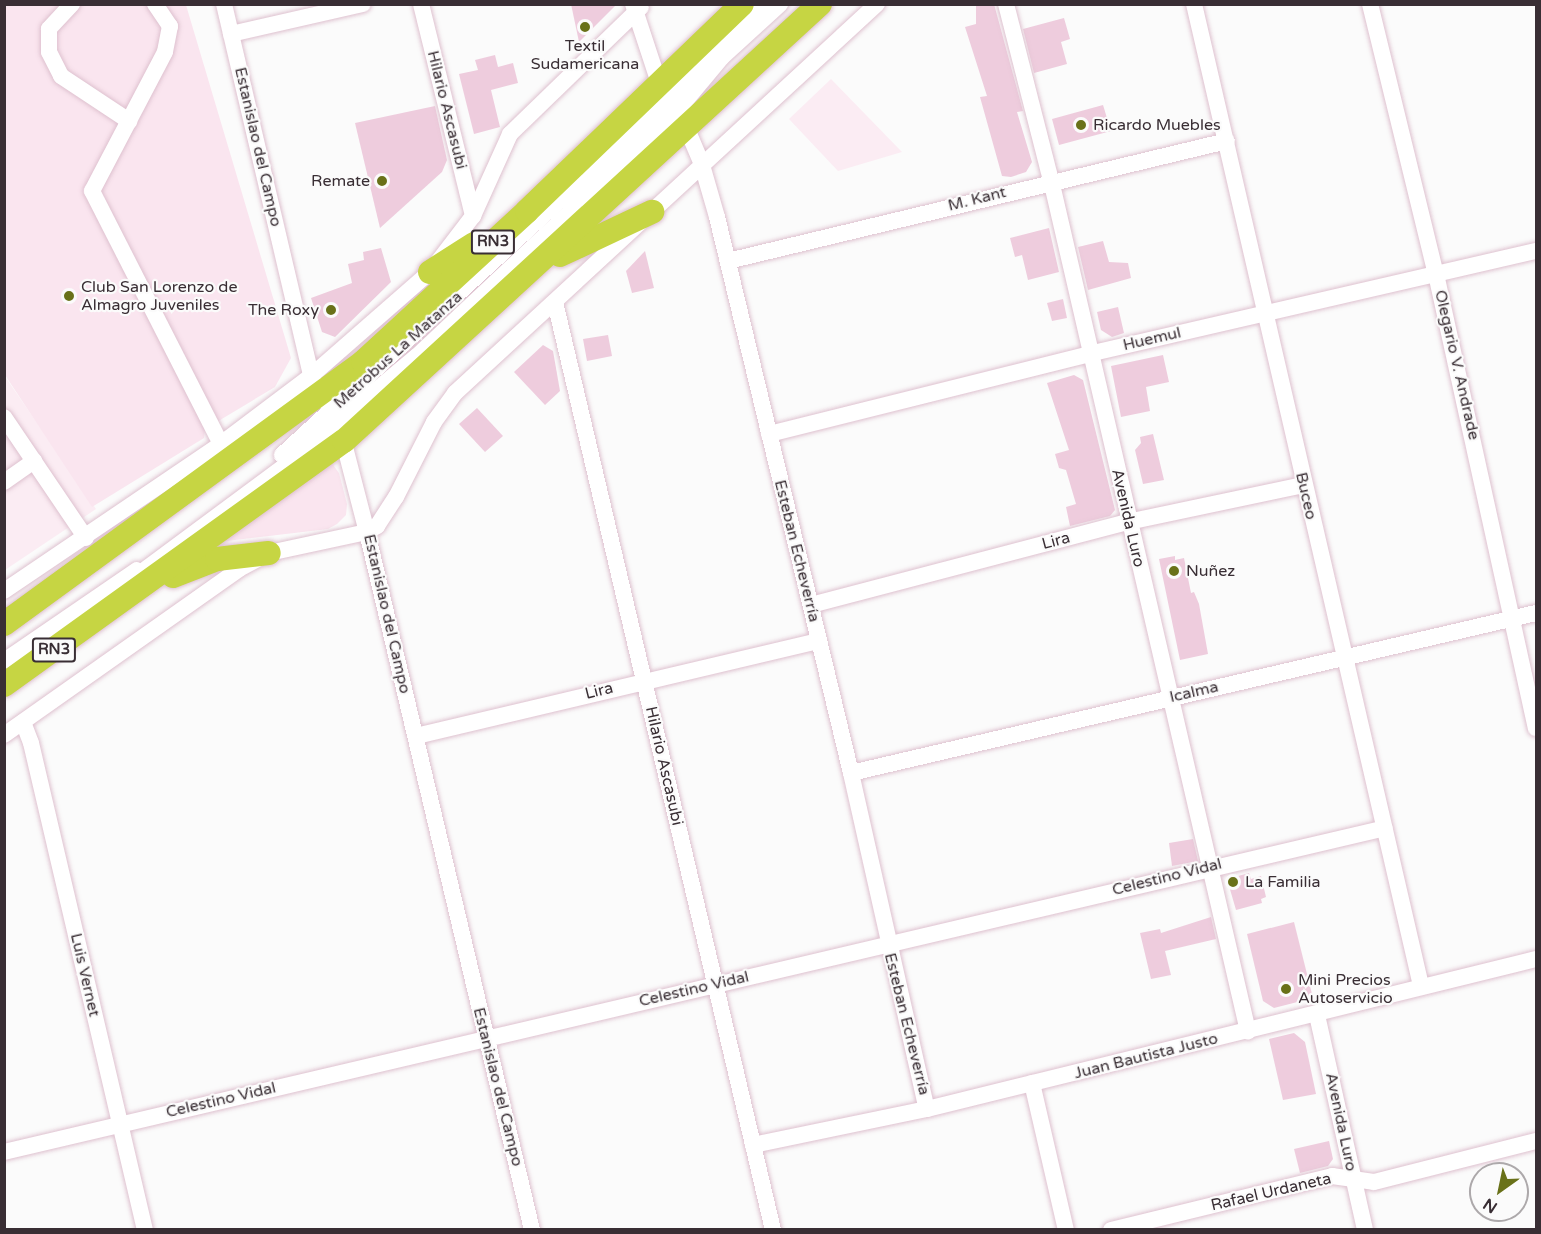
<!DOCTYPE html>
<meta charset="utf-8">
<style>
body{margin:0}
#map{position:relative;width:1541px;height:1234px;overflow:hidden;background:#fbfbfb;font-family:"Varela Round",sans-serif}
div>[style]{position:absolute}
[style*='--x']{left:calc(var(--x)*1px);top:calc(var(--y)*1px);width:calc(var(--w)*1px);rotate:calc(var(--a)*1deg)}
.built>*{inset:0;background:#fbecf3}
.green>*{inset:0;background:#fae5ef}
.building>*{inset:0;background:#ecd}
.roads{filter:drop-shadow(0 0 2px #dec1cf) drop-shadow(0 0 2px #dec1cf)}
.minor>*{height:16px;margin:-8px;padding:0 8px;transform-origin:8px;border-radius:8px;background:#fff}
.highway>*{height:24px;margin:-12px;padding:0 12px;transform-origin:12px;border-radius:12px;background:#c6d543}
.dots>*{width:16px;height:16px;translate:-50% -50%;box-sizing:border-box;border:3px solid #fbfbfb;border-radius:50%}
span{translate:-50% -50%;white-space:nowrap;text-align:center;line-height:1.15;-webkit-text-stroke:4.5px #fbfbfb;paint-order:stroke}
.shield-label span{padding:2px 4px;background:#fbfbfb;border:2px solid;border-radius:4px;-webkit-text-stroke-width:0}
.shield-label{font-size:15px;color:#392e34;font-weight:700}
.poi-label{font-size:16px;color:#392e34}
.left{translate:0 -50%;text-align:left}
.right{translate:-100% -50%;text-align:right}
.street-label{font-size:16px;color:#392e34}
.frame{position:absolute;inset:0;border:6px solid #392e34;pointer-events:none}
.north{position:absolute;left:1469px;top:1162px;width:60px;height:60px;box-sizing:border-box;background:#fbfbfb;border:2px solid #ada9ab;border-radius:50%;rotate:213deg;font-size:16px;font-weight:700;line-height:24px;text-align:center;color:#392e34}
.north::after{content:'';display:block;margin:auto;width:21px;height:27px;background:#697119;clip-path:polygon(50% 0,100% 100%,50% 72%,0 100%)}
</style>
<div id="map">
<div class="built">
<div style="clip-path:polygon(831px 79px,902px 152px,838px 171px,789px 119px)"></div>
<div style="clip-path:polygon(4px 375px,96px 509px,5px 570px,4px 570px)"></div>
</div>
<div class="green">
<div style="clip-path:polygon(4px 5px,186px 5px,291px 358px,275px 387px,205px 429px,204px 438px,92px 507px,5px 375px)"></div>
<div style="clip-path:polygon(331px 462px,339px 473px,347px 504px,346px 515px,337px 524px,328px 529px,218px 542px)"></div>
</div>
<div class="building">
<div style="clip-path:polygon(571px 4px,617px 4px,579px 42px)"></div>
<div style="clip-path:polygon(976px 4px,994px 4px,1023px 111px,1017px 112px,1032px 162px,1026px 172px,1011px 177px,1002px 176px,980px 97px,987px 96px,965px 27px,976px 24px)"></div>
<div style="clip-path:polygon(1064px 18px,1070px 39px,1061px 42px,1067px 64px,1034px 73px,1023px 29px)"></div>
<div style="clip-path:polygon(495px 55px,498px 67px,513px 63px,518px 83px,491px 90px,500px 127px,474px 134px,459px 74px,478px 70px,475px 60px)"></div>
<div style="clip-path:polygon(1103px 105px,1111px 131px,1059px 145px,1052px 119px)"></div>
<div style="clip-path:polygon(435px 106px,447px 160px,442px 172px,380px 228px,355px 123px)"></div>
<div style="clip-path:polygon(1049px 228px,1059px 272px,1028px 280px,1022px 255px,1015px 257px,1010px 238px)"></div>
<div style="clip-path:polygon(1103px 241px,1109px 262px,1128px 263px,1131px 278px,1088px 290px,1078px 247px)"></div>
<div style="clip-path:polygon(381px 248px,391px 282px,335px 337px,322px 332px,311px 298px,352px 283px,348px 264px,364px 260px,363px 252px)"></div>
<div style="clip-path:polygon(645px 251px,654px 288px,632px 293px,626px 271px)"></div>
<div style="clip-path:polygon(1063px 299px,1067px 318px,1052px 321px,1047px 303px)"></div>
<div style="clip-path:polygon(1118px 307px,1124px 333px,1112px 337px,1101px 330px,1097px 312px)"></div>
<div style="clip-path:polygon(608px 335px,612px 356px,587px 361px,583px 339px)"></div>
<div style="clip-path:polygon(543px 345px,553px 351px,560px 391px,545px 405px,514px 372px)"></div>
<div style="clip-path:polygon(1163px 355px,1169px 382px,1146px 387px,1150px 411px,1121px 417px,1111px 366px)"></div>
<div style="clip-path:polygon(1074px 375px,1083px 380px,1115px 510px,1110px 516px,1070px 526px,1066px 507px,1076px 504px,1066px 470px,1059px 468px,1055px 454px,1069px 450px,1047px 383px)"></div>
<div style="clip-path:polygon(477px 408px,503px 436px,485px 452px,459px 424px)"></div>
<div style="clip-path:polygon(1153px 434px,1164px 480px,1143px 484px,1135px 450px,1141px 443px,1140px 437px)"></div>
<div style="clip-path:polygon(1175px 556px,1175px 560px,1184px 558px,1191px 593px,1194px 592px,1199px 604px,1208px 654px,1180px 660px,1159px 559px)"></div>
<div style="clip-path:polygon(1193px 839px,1198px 861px,1172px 866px,1169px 843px)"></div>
<div style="clip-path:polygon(1249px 873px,1251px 879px,1261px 876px,1266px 897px,1261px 899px,1262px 903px,1236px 910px,1227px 879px)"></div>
<div style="clip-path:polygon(1211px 917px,1216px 939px,1165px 951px,1171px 975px,1151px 979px,1140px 933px,1160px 929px,1161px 933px)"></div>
<div style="clip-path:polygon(1294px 922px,1313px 998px,1274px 1008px,1263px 1001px,1247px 934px)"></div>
<div style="clip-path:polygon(1294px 1033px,1305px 1042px,1316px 1094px,1283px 1100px,1269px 1039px)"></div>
<div style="clip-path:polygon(1329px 1141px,1333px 1159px,1328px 1166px,1300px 1173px,1294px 1149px)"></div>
</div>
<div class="roads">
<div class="minor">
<div style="--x:72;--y:4;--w:34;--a:133"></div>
<div style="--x:49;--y:29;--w:23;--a:90"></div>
<div style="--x:49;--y:52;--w:27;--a:63"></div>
<div style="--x:61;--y:76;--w:82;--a:33.5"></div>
<div style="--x:155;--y:4;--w:27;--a:56"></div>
<div style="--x:170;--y:26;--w:26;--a:101"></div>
<div style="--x:165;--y:52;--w:157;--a:117.7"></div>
<div style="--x:92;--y:191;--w:284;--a:63"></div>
<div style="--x:224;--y:4;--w:382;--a:76.8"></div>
<div style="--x:311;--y:376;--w:56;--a:59.7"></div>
<div style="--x:339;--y:424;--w:112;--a:75.5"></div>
<div style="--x:367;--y:532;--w:717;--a:76.7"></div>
<div style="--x:421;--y:4;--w:218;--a:76.2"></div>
<div style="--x:633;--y:4;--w:83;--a:71.8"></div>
<div style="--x:659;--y:83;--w:54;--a:58.7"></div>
<div style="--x:687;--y:129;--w:39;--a:67"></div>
<div style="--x:702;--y:165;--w:54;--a:73.9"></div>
<div style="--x:717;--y:217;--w:572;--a:76.45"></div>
<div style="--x:851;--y:773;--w:344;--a:77.3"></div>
<div style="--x:1006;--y:4;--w:182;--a:75.7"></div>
<div style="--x:1051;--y:180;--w:874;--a:76.97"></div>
<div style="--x:1194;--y:4;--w:1008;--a:76.98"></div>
<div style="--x:1370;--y:4;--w:278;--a:76.3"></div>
<div style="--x:1436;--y:274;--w:465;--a:77.6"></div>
<div style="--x:231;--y:34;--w:135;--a:-12.8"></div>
<div style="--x:728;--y:261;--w:513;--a:-13.52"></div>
<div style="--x:555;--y:302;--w:953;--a:76.78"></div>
<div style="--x:4;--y:417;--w:146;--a:55.9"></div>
<div style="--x:769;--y:434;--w:330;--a:-14"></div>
<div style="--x:1089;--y:354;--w:459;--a:-13"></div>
<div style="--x:282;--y:455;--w:527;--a:-42.54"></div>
<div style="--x:670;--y:99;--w:63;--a:-50.8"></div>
<div style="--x:710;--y:50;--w:69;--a:-42"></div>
<div style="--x:4;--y:482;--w:37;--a:-35"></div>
<div style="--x:131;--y:580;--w:204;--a:-36.6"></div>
<div style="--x:295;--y:458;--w:159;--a:-39.9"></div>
<div style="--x:417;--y:356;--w:356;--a:-43.3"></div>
<div style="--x:676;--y:112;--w:72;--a:-50.1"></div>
<div style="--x:722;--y:57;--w:79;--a:-42.4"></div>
<div style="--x:4;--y:591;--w:262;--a:-34.1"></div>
<div style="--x:221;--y:444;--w:113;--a:-37.1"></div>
<div style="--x:311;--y:376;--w:158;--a:-41.2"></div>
<div style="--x:430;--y:272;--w:71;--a:-52.5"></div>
<div style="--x:473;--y:216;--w:90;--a:-65.7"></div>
<div style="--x:510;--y:134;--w:182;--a:-44.1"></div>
<div style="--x:811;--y:605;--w:328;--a:-14.7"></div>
<div style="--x:1128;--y:522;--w:179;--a:-11.9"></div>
<div style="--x:4;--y:661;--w:161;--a:-34.4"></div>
<div style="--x:23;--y:722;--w:22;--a:69"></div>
<div style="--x:31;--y:743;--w:500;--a:76.83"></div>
<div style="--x:4;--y:735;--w:288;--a:-35.2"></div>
<div style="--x:239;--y:569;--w:34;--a:-28"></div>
<div style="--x:269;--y:553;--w:100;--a:-12.1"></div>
<div style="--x:367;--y:532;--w:12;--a:-31"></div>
<div style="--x:377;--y:526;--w:35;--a:-57"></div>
<div style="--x:396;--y:497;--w:84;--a:-63.1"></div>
<div style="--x:434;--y:422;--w:36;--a:-54"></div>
<div style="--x:455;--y:393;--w:574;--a:-42.67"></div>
<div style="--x:416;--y:736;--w:414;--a:-13.3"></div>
<div style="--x:851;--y:773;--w:703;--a:-13.15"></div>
<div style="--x:1317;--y:1015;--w:220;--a:77.4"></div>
<div style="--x:1032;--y:1083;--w:151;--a:77"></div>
<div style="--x:753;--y:1145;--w:178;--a:-11.7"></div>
<div style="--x:927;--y:1109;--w:627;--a:-13.84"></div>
<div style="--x:4;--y:1152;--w:1418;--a:-13.2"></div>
<div style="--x:1111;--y:1230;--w:228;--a:-13.7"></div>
<div style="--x:1332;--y:1176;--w:42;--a:8.1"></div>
<div style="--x:1374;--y:1182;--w:167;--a:-14.2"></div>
</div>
<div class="highway">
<div style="--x:560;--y:255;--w:102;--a:-25.1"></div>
<div style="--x:430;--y:272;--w:52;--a:-32.5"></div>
<div style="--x:173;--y:576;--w:47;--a:-21.1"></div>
<div style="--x:217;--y:559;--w:52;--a:-6.6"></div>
<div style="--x:4;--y:624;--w:444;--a:-36.1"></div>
<div style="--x:363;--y:362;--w:223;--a:-42.6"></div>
<div style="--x:527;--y:211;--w:298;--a:-43.9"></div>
<div style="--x:4;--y:685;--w:418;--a:-35.7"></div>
<div style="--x:344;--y:441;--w:646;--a:-42.55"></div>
</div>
</div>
<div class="dots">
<div style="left:585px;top:27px;background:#697119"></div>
<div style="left:1081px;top:125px;background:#697119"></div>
<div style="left:382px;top:181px;background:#697119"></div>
<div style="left:69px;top:296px;background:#697119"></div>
<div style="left:331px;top:310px;background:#697119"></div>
<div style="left:1174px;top:571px;background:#697119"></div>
<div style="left:1233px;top:882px;background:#697119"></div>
<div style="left:1286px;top:989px;background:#697119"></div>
</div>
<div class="shield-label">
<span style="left:493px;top:242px">RN3</span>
<span style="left:54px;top:650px">RN3</span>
</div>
<div class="poi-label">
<span style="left:585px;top:55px">Textil<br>Sudamericana</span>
<span class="left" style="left:1093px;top:125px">Ricardo Muebles</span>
<span class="right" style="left:370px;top:181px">Remate</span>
<span class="left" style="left:81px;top:296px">Club San Lorenzo de<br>Almagro Juveniles</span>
<span class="right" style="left:319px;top:310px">The Roxy</span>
<span class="left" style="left:1186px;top:571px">Nuñez</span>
<span class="left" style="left:1245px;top:882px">La Familia</span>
<span class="left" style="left:1298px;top:989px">Mini Precios<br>Autoservicio</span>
</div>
<div class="street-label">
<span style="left:447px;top:110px;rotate:76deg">Hilario Ascasubi</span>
<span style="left:258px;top:147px;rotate:77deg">Estanislao del Campo</span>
<span style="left:977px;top:199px;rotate:-14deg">M. Kant</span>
<span style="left:1152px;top:339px;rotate:-13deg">Huemul</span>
<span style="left:398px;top:350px;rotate:-42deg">Metrobus La Matanza</span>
<span style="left:1457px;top:365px;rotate:77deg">Olegario V. Andrade</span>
<span style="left:1306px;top:496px;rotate:77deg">Buceo</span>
<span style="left:1128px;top:518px;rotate:77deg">Avenida Luro</span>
<span style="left:1056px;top:541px;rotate:-15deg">Lira</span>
<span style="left:797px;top:551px;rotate:76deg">Esteban Echeverría</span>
<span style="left:387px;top:614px;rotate:77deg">Estanislao del Campo</span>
<span style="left:599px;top:691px;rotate:-14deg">Lira</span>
<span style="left:1194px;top:692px;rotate:-13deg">Icalma</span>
<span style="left:664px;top:766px;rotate:77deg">Hilario Ascasubi</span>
<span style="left:1167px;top:877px;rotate:-14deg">Celestino Vidal</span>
<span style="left:85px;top:975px;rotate:77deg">Luis Vernet</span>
<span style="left:694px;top:989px;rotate:-13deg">Celestino Vidal</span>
<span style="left:907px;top:1024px;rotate:76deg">Esteban Echeverría</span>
<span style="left:1146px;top:1056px;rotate:-14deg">Juan Bautista Justo</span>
<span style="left:498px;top:1087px;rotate:76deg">Estanislao del Campo</span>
<span style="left:221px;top:1100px;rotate:-13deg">Celestino Vidal</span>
<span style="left:1341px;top:1122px;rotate:78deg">Avenida Luro</span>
<span style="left:1271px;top:1192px;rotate:-13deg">Rafael Urdaneta</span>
</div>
<div class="frame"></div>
<div class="north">N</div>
</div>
